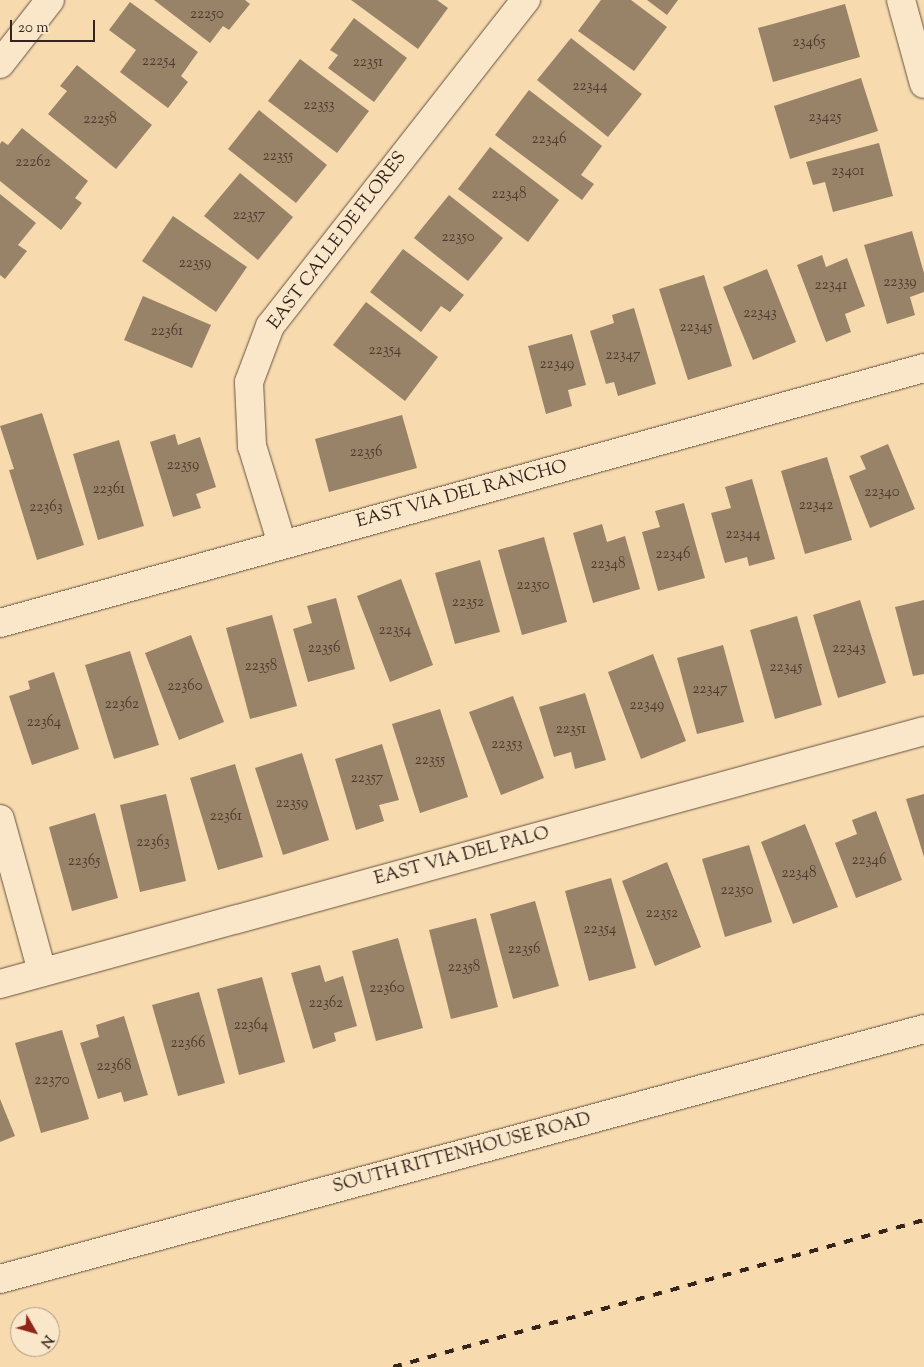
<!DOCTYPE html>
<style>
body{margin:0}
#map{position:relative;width:924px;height:1367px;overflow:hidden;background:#f7daae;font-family:"Sorts Mill Goudy",serif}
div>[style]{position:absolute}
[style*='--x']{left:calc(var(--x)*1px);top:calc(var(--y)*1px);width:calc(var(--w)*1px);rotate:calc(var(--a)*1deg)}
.building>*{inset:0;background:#998368}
.roads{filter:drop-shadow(0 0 1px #655240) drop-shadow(0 0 1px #655240)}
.street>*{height:28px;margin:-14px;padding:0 14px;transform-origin:14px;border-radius:14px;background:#fae7ca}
.secondary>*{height:28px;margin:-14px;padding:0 14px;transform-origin:14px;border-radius:14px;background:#fae7ca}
.rail>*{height:4px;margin-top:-2px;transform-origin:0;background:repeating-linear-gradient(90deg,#34241c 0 9px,transparent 0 18px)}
span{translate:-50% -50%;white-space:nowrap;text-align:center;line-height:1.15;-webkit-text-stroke:4px #fae7ca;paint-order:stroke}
.number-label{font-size:15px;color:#4d3c2f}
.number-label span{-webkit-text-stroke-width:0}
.street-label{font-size:18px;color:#34241c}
.north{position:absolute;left:10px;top:1307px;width:50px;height:50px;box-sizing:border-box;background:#fae7ca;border:1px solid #ab9984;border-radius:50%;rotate:128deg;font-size:14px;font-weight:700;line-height:20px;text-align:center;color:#34241c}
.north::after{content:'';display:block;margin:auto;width:18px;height:22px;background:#8f2418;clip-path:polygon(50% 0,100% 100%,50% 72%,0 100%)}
.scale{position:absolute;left:10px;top:20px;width:85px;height:22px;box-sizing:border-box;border:2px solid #34241c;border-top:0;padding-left:6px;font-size:15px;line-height:18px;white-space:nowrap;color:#34241c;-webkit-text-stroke:4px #fae7ca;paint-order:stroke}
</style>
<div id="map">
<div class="building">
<div style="clip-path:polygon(154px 0,245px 0,250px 4px,229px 30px,223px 26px,210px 43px)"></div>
<div style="clip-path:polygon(351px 0,437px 0,448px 8px,418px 49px)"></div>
<div style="clip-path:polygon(601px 0,631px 0,667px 27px,634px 71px,578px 31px)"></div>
<div style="clip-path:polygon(647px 0,678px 0,667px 15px)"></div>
<div style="clip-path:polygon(130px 2px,198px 52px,181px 76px,188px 82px,168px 108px,120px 72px,136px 50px,109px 30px)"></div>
<div style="clip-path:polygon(845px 4px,860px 57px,773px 82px,758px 28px)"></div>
<div style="clip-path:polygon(354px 18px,407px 58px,374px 102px,328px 68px,338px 55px,330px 50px)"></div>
<div style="clip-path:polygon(571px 38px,642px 94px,608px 137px,537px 80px)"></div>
<div style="clip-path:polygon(300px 59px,369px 111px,337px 153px,268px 101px)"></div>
<div style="clip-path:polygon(77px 65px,152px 125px,116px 169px,48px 114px,67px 91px,60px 86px)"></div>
<div style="clip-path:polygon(861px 78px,878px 131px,790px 159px,774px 106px)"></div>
<div style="clip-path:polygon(529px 90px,602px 146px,581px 175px,594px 184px,582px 200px,495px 135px)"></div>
<div style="clip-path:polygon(259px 110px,327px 165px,296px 203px,228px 149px)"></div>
<div style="clip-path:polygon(22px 128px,88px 181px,75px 198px,82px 203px,61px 230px,0 181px,0 144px,2px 141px,8px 145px)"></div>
<div style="clip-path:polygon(879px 143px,893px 196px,833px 212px,825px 182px,813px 185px,806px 162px)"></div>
<div style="clip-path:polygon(490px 147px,559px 200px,528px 242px,458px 189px)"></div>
<div style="clip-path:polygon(240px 173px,293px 217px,258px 260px,204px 216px)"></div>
<div style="clip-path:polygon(0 194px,36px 223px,18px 245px,27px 251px,5px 279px,0 275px)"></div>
<div style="clip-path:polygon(449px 195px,503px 238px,468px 281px,414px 238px)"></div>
<div style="clip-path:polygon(173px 216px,247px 267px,216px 312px,142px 261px)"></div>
<div style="clip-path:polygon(912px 231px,924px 273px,924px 292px,910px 297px,915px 315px,887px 324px,864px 245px)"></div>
<div style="clip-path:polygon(403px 249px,464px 295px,450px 312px,441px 306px,421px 332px,370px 292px)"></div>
<div style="clip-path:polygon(822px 255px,826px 267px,847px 258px,865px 306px,845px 314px,851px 332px,826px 342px,797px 265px)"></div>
<div style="clip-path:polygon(767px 269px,796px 342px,753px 360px,723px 287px)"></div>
<div style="clip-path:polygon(704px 275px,732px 366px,688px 380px,659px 289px)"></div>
<div style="clip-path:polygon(143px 296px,211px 325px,192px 368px,124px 340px)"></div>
<div style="clip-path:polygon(366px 302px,438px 357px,405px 401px,333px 345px)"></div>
<div style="clip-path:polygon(634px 308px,656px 384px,618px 396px,614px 382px,606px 384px,590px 331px,614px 323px,612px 315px)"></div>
<div style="clip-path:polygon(572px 334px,586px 385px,568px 390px,572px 406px,546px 414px,528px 346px)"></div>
<div style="clip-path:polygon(42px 413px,84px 545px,37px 560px,9px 470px,14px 469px,0 426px)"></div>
<div style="clip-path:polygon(402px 415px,417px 468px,329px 492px,315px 439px)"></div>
<div style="clip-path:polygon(175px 434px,178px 445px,200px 437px,216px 487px,196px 494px,201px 508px,173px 517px,150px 442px)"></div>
<div style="clip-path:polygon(119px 440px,144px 526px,98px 540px,73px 454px)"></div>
<div style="clip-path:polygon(888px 444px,915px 509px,870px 528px,849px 476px,866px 469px,860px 456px)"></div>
<div style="clip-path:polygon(827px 457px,852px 540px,805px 554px,781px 471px)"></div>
<div style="clip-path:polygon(752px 479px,775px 559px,749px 566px,747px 557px,725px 563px,711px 513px,731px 508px,725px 487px)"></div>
<div style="clip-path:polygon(684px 503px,705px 578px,658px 591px,642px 532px,660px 527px,655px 511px)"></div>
<div style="clip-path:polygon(602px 524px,607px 542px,625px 536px,640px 589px,593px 603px,573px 533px)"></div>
<div style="clip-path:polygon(544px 537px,567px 622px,522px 635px,498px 550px)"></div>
<div style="clip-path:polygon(480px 560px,500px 632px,455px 644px,435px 573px)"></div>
<div style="clip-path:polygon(401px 579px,433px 665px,390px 682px,357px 596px)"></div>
<div style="clip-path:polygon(336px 598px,355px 669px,308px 682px,293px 629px,312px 623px,307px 606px)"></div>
<div style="clip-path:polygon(860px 600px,886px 683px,838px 698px,813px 615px)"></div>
<div style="clip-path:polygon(924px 600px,924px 674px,913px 676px,895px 607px)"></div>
<div style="clip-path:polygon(272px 615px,297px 706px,250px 719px,226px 628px)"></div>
<div style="clip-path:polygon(797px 616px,822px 705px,775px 719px,750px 630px)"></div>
<div style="clip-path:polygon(191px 635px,224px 722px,179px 740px,145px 653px)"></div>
<div style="clip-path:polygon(723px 645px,744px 722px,697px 734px,677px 658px)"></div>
<div style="clip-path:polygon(130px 651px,159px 745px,114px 759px,85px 665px)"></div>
<div style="clip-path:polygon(653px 654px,686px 741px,641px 759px,608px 672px)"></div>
<div style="clip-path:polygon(54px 672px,79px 749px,32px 765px,9px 696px,30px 689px,28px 681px)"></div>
<div style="clip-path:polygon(585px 693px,606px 760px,575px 769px,571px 752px,554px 757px,539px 707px)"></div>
<div style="clip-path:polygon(513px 696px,544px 778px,501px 795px,469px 712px)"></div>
<div style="clip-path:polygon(440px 709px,468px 797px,420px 813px,392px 724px)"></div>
<div style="clip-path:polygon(382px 744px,399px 800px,379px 805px,384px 821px,356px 830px,335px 759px)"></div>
<div style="clip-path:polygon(302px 753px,329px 840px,283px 855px,255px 768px)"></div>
<div style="clip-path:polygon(235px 764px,263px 857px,218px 870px,190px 778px)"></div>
<div style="clip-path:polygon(166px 794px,186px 881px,140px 892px,120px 805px)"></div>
<div style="clip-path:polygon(924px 794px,924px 857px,906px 799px)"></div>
<div style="clip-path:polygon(876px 811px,902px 880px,856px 898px,835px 843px,857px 834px,852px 820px)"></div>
<div style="clip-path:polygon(95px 813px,118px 898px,72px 911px,49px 827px)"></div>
<div style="clip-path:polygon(805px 824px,838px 907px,793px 924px,761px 842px)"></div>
<div style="clip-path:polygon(749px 845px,772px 922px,725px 937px,702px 859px)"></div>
<div style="clip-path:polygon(667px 862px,701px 947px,655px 966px,622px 881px)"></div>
<div style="clip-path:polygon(611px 878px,636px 968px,589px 981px,565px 891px)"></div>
<div style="clip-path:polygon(535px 901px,559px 986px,513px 999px,490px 914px)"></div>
<div style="clip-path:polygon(476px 918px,498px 1007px,451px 1019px,429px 930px)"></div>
<div style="clip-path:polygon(398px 938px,423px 1028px,376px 1041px,352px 951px)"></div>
<div style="clip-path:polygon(320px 965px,325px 982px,343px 976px,357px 1026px,334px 1033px,336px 1041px,313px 1049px,291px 973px)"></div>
<div style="clip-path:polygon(262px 977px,285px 1062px,239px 1075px,217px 989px)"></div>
<div style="clip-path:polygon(199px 992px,225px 1083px,178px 1096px,152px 1005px)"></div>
<div style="clip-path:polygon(124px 1016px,148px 1095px,124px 1102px,121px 1092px,98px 1099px,80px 1043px,99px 1037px,96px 1025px)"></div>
<div style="clip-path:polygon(62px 1030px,89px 1119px,41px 1133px,15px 1043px)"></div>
<div style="clip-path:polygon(0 1099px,15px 1136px,0 1142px)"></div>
</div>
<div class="roads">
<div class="street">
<div style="--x:901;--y:0;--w:87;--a:74.7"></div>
<div style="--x:0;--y:64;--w:81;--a:-52"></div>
<div style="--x:282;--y:544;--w:102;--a:-107"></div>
<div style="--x:252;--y:446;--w:64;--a:-92.7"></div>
<div style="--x:249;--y:382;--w:60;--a:-69.4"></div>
<div style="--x:270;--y:326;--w:415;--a:-51.9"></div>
<div style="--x:0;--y:623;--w:959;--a:-15.43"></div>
<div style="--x:0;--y:819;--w:159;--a:74.6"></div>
<div style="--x:0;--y:984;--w:958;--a:-15.31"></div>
</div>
<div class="secondary">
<div style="--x:0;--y:1279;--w:957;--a:-15.14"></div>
</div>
</div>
<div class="rail">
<div style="--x:393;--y:1367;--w:551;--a:-15.47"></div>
</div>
<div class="number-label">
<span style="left:207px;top:15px">22250</span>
<span style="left:809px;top:43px">23465</span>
<span style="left:159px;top:62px">22254</span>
<span style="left:368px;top:63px">22351</span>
<span style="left:590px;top:87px">22344</span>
<span style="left:319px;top:106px">22353</span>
<span style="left:825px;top:118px">23425</span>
<span style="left:100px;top:120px">22258</span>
<span style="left:549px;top:140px">22346</span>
<span style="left:278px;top:157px">22355</span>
<span style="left:33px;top:163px">22262</span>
<span style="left:848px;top:172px">23401</span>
<span style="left:509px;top:195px">22348</span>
<span style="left:249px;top:216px">22357</span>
<span style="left:458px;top:238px">22350</span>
<span style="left:195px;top:264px">22359</span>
<span style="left:900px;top:283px">22339</span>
<span style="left:831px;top:286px">22341</span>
<span style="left:760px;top:314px">22343</span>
<span style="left:696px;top:328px">22345</span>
<span style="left:167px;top:332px">22361</span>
<span style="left:385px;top:351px">22354</span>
<span style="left:623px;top:356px">22347</span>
<span style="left:557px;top:365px">22349</span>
<span style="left:366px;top:453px">22356</span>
<span style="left:183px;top:466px">22359</span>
<span style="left:109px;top:490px">22361</span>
<span style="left:882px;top:493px">22340</span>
<span style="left:816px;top:506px">22342</span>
<span style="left:46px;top:508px">22363</span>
<span style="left:743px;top:535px">22344</span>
<span style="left:673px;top:555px">22346</span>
<span style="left:608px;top:565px">22348</span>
<span style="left:533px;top:586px">22350</span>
<span style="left:468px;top:603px">22352</span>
<span style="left:395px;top:631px">22354</span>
<span style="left:324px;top:649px">22356</span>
<span style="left:849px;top:649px">22343</span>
<span style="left:261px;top:667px">22358</span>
<span style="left:786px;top:668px">22345</span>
<span style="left:185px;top:687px">22360</span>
<span style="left:710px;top:690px">22347</span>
<span style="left:122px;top:705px">22362</span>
<span style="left:647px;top:706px">22349</span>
<span style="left:44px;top:723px">22364</span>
<span style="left:571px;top:730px">22351</span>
<span style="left:507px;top:745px">22353</span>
<span style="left:430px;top:761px">22355</span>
<span style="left:367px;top:779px">22357</span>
<span style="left:292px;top:804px">22359</span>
<span style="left:226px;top:817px">22361</span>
<span style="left:153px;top:843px">22363</span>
<span style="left:869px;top:861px">22346</span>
<span style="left:84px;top:862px">22365</span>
<span style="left:799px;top:874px">22348</span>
<span style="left:737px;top:891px">22350</span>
<span style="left:662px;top:914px">22352</span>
<span style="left:600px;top:930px">22354</span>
<span style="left:524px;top:950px">22356</span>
<span style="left:464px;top:968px">22358</span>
<span style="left:387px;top:989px">22360</span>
<span style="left:326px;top:1004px">22362</span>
<span style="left:251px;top:1026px">22364</span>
<span style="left:188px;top:1044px">22366</span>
<span style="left:114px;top:1067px">22368</span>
<span style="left:52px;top:1081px">22370</span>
</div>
<div class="street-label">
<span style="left:338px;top:241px;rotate:-53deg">EAST CALLE DE FLORES</span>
<span style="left:462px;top:495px;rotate:-15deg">EAST VIA DEL RANCHO</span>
<span style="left:462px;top:857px;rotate:-15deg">EAST VIA DEL PALO</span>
<span style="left:462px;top:1154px;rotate:-15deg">SOUTH RITTENHOUSE ROAD</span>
</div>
<div class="north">N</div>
<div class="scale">20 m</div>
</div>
